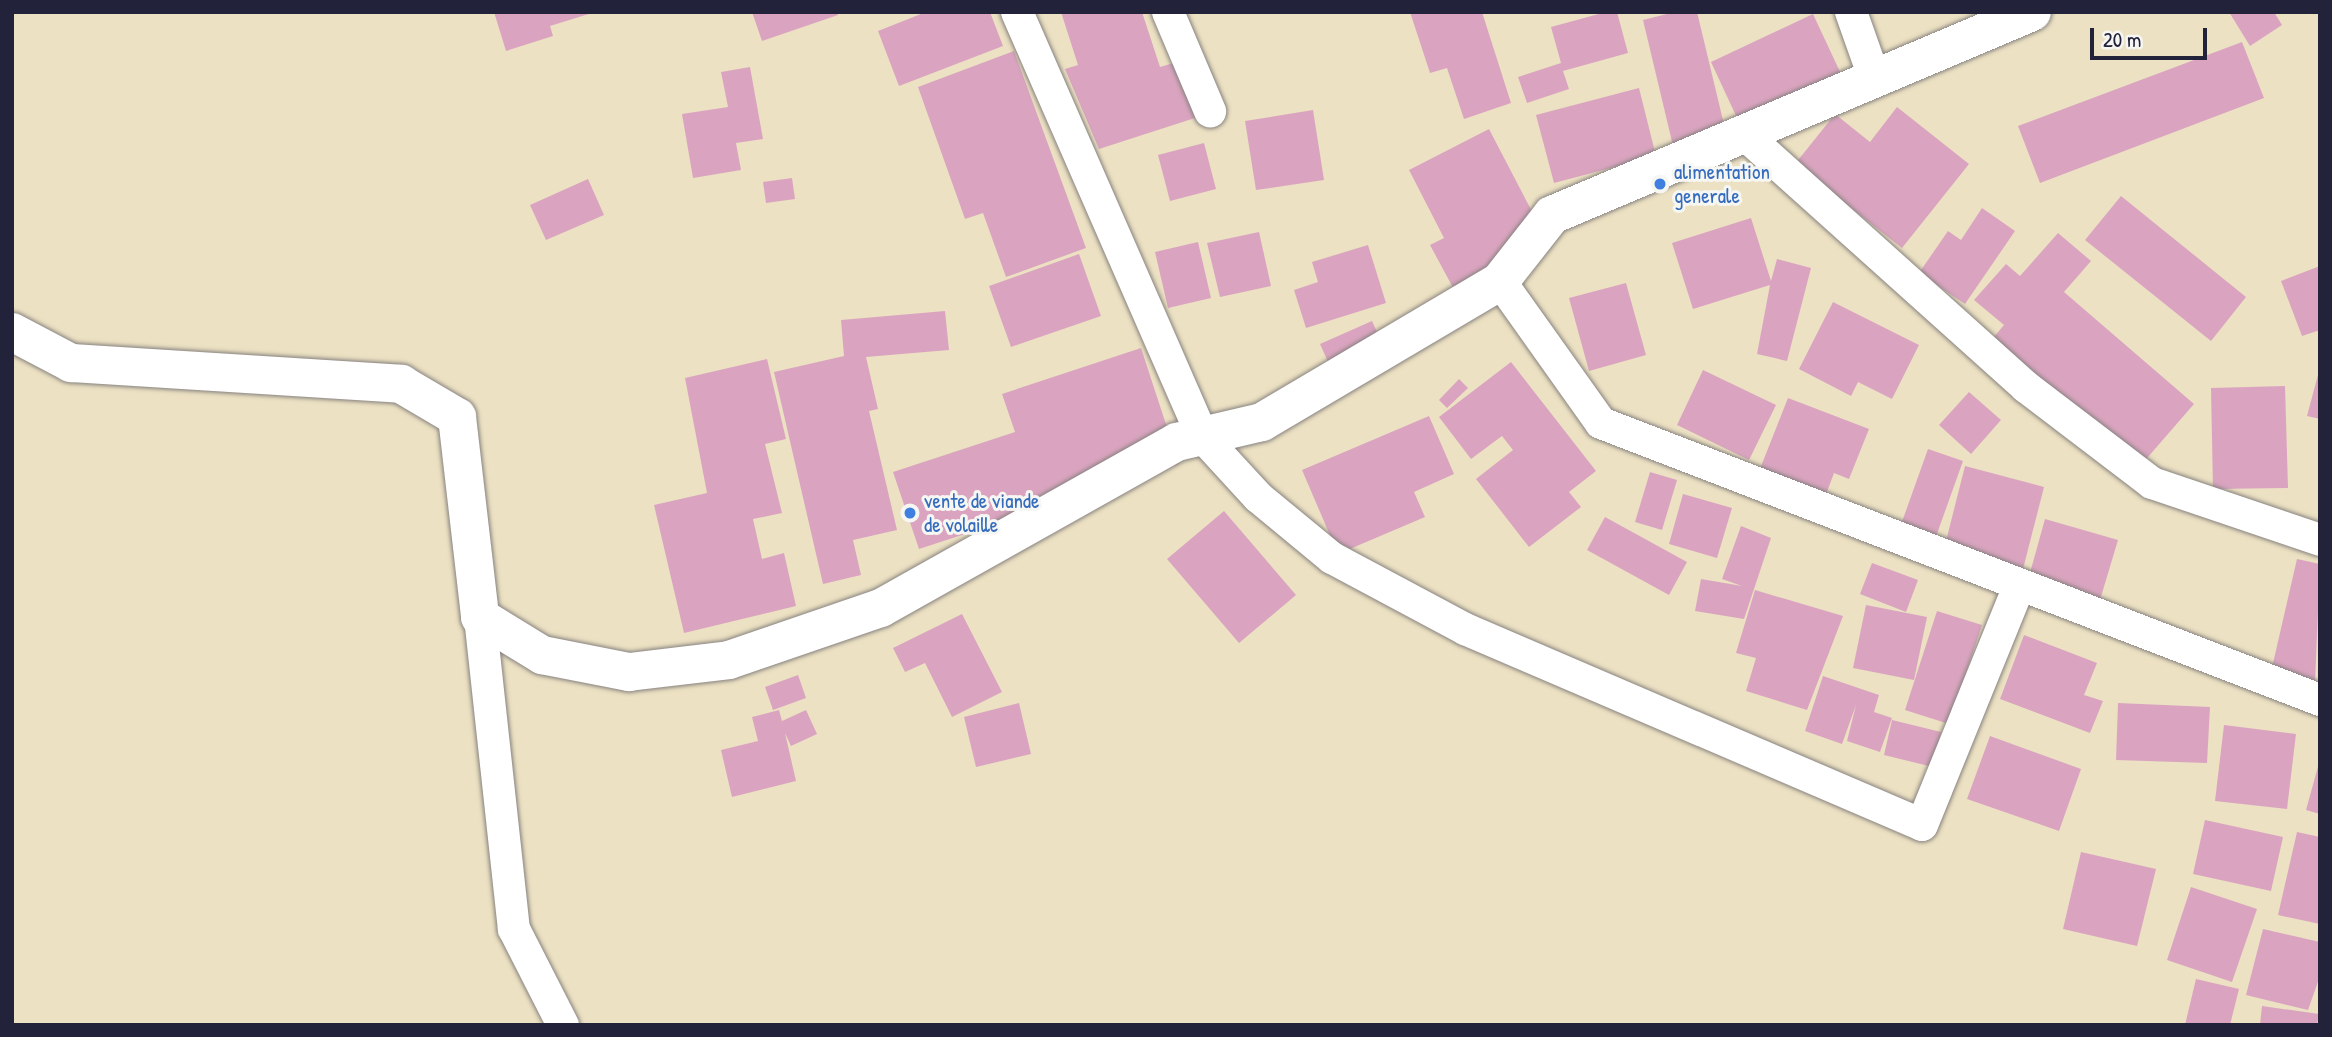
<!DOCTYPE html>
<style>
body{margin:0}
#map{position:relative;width:2332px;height:1037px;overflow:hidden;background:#ece1c3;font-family:"Patrick Hand",sans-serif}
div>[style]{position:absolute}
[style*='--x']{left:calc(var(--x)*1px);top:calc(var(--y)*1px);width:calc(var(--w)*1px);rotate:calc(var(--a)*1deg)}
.building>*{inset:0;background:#daa4c0}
.roads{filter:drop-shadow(0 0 2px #87827f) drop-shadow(0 0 2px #87827f)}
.minor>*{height:32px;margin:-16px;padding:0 16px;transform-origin:16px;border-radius:16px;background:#fff}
.tertiary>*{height:38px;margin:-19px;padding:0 19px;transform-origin:19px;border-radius:19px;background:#fff}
.dots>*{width:19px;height:19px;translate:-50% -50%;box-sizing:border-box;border:4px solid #f6f6f2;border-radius:50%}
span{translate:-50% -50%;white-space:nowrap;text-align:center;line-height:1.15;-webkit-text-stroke:6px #f6f6f2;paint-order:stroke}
.shop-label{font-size:21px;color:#366cbe}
.left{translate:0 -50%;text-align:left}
.frame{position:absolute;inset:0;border:14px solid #22223b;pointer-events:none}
.scale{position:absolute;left:2090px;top:28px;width:117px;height:32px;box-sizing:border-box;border:4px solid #22223b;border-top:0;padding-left:9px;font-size:21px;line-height:24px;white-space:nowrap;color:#22223b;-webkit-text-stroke:5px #f6f6f2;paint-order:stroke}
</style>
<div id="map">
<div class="building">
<div style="clip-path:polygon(494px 12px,592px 12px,592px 13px,550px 26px,553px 36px,506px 51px)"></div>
<div style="clip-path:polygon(752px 12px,837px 12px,838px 15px,762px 41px)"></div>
<div style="clip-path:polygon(926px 12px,990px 12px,1003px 46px,899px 86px,878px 31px)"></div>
<div style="clip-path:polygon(1061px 12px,1142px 12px,1160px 67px,1177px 62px,1195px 118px,1099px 149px,1065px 69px,1078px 65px)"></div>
<div style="clip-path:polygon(1410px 12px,1482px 12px,1511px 103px,1464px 119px,1447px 68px,1430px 73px)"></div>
<div style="clip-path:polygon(1606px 12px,1617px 12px,1628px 53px,1563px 71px,1569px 89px,1527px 103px,1518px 77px,1561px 63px,1551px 27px)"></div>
<div style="clip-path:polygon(1675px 12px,1697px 12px,1727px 137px,1674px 150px,1643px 20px)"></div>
<div style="clip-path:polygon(2229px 12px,2274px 12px,2282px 25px,2250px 46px)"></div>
<div style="clip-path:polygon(1813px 14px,1841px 74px,1738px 120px,1711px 62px)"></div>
<div style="clip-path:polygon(2242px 42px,2264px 98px,2040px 183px,2018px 126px)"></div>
<div style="clip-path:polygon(1014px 51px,1086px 248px,1006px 277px,983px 213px,965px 219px,918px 87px)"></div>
<div style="clip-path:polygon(750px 67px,763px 139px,736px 143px,741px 170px,693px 178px,682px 114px,728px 107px,721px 72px)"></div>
<div style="clip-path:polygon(1639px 88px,1656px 156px,1554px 183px,1536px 115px)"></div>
<div style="clip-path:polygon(1897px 107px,1969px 164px,1902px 248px,1795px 164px,1835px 114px,1870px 142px)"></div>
<div style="clip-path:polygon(1313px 110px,1324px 180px,1256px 190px,1245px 121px)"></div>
<div style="clip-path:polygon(1489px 129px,1550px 246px,1457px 295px,1430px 245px,1444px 238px,1409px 170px)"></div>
<div style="clip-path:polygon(1204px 143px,1216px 189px,1170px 201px,1158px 155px)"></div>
<div style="clip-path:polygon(792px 178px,795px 199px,766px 203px,763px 182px)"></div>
<div style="clip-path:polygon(588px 179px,604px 215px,546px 240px,530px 205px)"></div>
<div style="clip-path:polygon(2121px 196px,2246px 297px,2211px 341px,2085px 240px)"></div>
<div style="clip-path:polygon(1982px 208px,2015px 231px,1965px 304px,1919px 273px,1948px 231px,1961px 240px)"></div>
<div style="clip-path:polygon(1751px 218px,1771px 281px,1777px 259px,1811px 268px,1787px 361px,1757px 354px,1770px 285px,1693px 309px,1672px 243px)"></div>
<div style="clip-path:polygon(1259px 232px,1271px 286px,1220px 297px,1207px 243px)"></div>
<div style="clip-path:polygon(2058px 233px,2091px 261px,2064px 292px,2194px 404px,2141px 465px,1993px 338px,2004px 325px,1974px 300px,2006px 264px,2020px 276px)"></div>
<div style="clip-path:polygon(1198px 242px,1211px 298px,1168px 308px,1155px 252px)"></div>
<div style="clip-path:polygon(1368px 245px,1386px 303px,1306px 328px,1294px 290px,1318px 282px,1312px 262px)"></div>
<div style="clip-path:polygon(1079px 254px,1101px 316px,1011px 347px,989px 286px)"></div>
<div style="clip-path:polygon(2320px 266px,2320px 330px,2302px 336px,2281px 281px)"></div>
<div style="clip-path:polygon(1626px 283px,1646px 355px,1589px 371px,1569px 298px)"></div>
<div style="clip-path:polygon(1833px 302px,1919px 345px,1892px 399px,1858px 382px,1851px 396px,1799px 369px)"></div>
<div style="clip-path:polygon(945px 311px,949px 350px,866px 357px,878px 409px,869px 411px,897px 530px,853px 540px,861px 575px,823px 584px,774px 372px,844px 356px,841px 320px)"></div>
<div style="clip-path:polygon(1372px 321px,1381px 341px,1329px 364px,1320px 344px)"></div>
<div style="clip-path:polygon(1141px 348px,1179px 464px,919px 549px,893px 472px,1015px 432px,1002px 394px)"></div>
<div style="clip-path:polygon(767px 359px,786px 439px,765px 444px,782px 513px,753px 519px,762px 559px,784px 553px,796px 606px,684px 633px,654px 505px,707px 493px,685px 378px)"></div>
<div style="clip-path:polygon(1511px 362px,1596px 471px,1569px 492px,1581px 507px,1529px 547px,1476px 479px,1513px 450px,1502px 436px,1471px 459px,1439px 417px)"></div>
<div style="clip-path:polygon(1703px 370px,1776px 405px,1749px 460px,1677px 425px)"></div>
<div style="clip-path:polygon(2319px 371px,2320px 371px,2320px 419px,2307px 416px)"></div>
<div style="clip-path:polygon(1459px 379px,1468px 388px,1447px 408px,1439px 400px)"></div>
<div style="clip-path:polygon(2285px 386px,2288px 488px,2213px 489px,2211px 388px)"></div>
<div style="clip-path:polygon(1969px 392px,2001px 420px,1971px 454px,1939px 425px)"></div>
<div style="clip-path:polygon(1788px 398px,1869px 429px,1849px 479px,1834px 473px,1822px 505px,1756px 479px)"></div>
<div style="clip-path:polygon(1429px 416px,1454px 474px,1414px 492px,1425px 517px,1338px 554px,1302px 470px)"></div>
<div style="clip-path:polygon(1928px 449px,1963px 461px,1933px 545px,1898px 533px)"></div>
<div style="clip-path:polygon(1965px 466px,2044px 487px,2022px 573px,1943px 553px)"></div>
<div style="clip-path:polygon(1650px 472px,1677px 480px,1662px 530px,1635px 522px)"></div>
<div style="clip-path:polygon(1683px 494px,1732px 508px,1717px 558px,1669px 544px)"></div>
<div style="clip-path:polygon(1224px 511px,1296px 595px,1239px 643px,1167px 559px)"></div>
<div style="clip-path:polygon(1605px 517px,1687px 562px,1669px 595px,1587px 550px)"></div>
<div style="clip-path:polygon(2045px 519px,2118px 540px,2100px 600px,2028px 580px)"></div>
<div style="clip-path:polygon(1741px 526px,1771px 538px,1744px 619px,1695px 611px,1701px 579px,1742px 586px,1722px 579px)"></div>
<div style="clip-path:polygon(2297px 559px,2320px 564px,2315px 682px,2271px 672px)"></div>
<div style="clip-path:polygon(1872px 563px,1918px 580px,1906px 612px,1860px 594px)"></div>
<div style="clip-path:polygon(1755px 590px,1843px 616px,1807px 710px,1746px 691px,1756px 658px,1736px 653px)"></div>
<div style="clip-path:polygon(1866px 605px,1927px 617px,1914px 680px,1853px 668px)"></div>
<div style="clip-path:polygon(1937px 611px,1982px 625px,1949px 724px,1905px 710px)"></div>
<div style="clip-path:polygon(962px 614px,1002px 692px,952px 717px,925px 663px,905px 672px,893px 648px)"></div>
<div style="clip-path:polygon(2024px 635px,2097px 663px,2084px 695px,2103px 701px,2090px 733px,2000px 699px)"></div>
<div style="clip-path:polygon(798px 675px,806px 698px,773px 710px,765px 687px)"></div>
<div style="clip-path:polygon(1823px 676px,1879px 695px,1874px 712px,1892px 718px,1880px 752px,1847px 741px,1856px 705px,1842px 744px,1805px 731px)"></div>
<div style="clip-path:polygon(1019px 703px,1031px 754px,976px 767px,964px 717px)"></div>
<div style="clip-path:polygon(2118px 703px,2210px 707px,2207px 763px,2116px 760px)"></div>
<div style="clip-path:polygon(779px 710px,782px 721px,806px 710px,817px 734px,791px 746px,785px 733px,796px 781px,732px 797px,721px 750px,758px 741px,752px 717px)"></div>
<div style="clip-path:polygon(1892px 720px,1941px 732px,1933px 767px,1884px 755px)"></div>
<div style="clip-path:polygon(2224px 725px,2296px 734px,2287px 809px,2215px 801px)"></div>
<div style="clip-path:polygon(1990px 736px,2081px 769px,2059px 831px,1967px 799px)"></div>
<div style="clip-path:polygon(2319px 763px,2320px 763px,2320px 814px,2306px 810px)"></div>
<div style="clip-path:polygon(2205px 820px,2283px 837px,2271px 891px,2193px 874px)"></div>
<div style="clip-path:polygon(2297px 832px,2320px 837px,2320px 924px,2278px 915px)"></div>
<div style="clip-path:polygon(2081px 852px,2156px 869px,2137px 946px,2063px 929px)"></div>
<div style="clip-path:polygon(2191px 887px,2257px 909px,2232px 982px,2167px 960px)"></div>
<div style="clip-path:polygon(2263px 929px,2320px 942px,2320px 976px,2308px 1010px,2246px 995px)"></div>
<div style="clip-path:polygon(2196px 979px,2239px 989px,2230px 1025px,2185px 1025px)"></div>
<div style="clip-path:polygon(2262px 1006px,2319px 1014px,2317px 1025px,2260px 1025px)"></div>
</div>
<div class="roads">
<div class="minor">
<div style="--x:1017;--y:12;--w:463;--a:66.4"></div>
<div style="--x:1202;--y:436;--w:83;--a:47.4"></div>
<div style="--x:1258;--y:497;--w:96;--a:39.5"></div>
<div style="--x:1332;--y:558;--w:151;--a:28.1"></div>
<div style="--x:1465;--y:629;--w:497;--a:23.2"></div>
<div style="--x:1922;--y:825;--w:258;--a:-67.9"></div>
<div style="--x:1168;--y:12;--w:108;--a:67"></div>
<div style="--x:1851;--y:12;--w:66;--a:70.5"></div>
<div style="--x:1742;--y:132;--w:382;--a:41.9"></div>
<div style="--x:2026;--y:387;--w:158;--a:37.3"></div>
<div style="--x:2152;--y:483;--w:177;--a:18.7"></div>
<div style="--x:1500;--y:281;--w:174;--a:54.6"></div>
<div style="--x:1601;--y:423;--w:771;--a:21.07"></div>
<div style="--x:480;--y:617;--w:314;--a:83.8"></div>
<div style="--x:514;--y:929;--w:108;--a:63"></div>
</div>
<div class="tertiary">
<div style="--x:12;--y:332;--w:67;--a:27.7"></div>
<div style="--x:71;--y:363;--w:331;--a:3.6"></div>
<div style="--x:401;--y:384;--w:65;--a:30.5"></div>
<div style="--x:457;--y:417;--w:201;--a:83.4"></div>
<div style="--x:480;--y:617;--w:73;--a:31.5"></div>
<div style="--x:542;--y:655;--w:89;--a:11.1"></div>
<div style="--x:629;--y:672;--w:101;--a:-6.8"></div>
<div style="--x:729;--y:660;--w:161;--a:-18.9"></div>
<div style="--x:881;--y:608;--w:339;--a:-29.3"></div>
<div style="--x:1177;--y:442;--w:87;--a:-13.2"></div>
<div style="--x:1262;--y:422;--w:277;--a:-30.6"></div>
<div style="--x:1500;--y:281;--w:84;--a:-51.8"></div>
<div style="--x:1552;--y:215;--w:521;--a:-22.92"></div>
</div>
</div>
<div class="dots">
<div style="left:1660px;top:184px;background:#3f7fe0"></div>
<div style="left:910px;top:513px;background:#3f7fe0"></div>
</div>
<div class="shop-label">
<span class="left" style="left:1674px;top:184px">alimentation<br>generale</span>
<span class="left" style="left:924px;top:513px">vente de viande<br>de volaille</span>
</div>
<div class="frame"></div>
<div class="scale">20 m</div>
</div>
